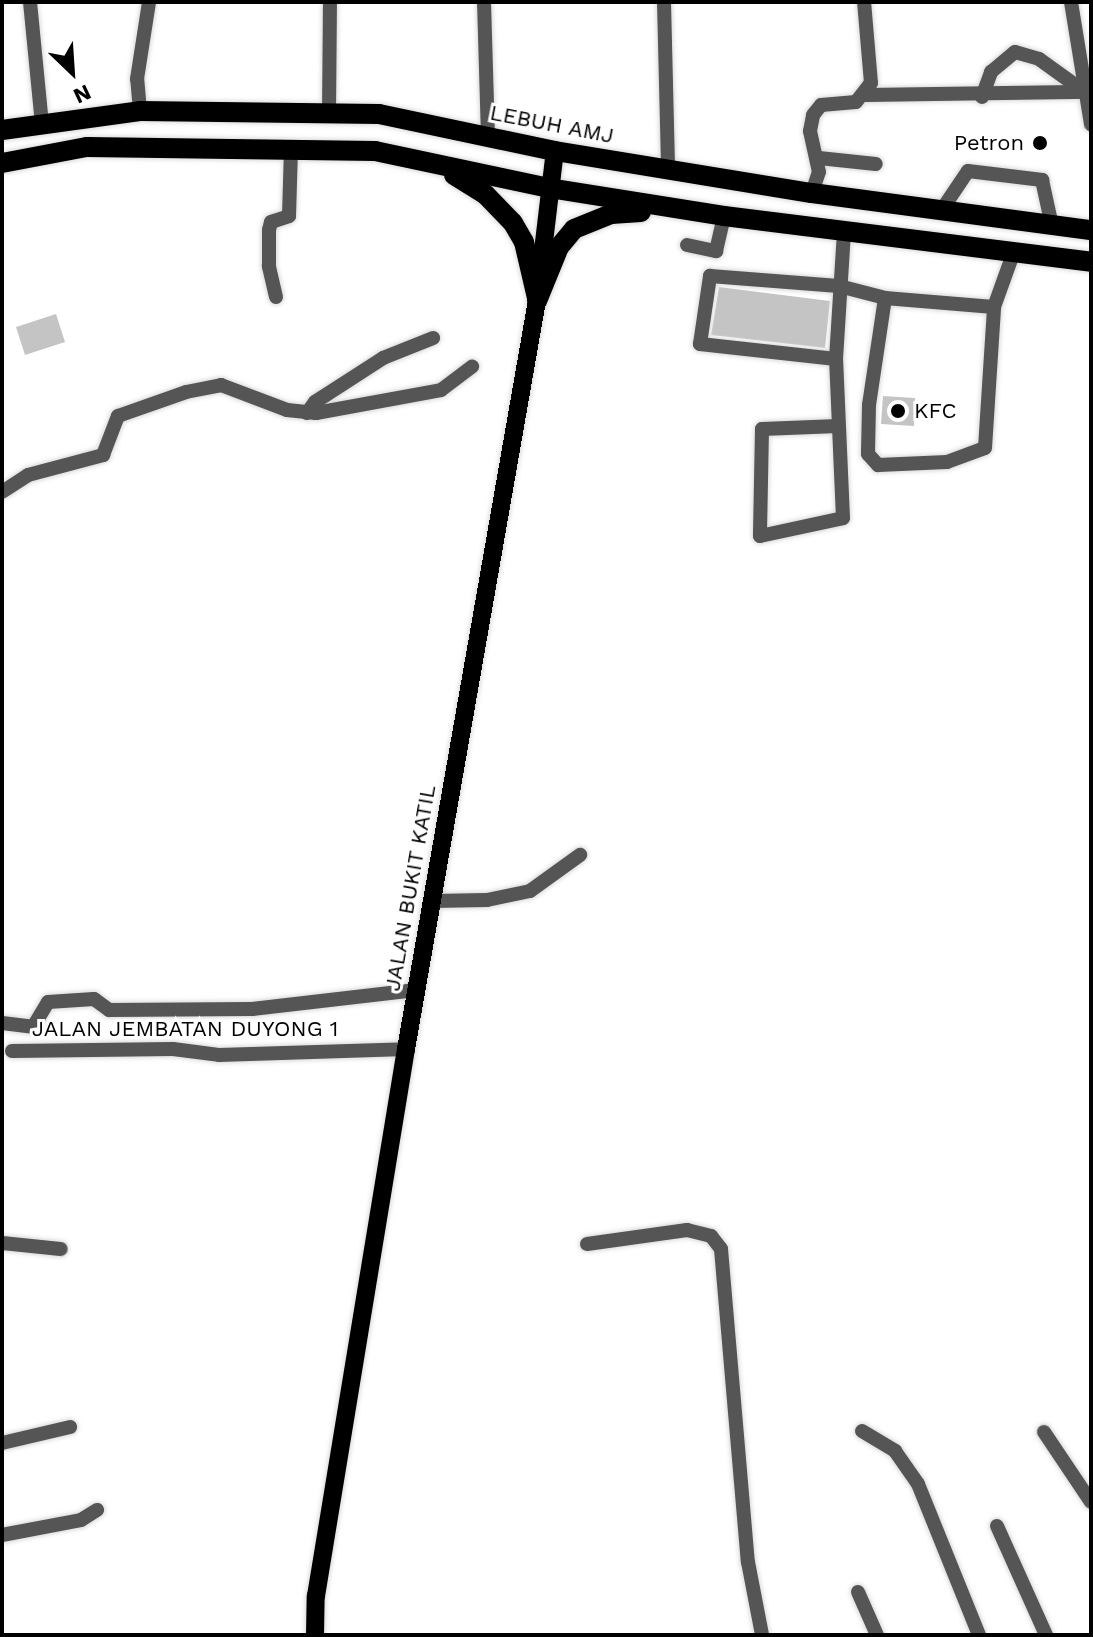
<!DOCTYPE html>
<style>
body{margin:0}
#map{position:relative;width:1093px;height:1637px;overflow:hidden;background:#fff;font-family:"Work Sans",sans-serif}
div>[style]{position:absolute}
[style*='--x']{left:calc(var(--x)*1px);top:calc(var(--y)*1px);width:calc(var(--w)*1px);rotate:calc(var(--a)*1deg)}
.building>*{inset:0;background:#c4c4c4}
.roads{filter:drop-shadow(0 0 2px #dbdbdb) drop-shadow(0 0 2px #dbdbdb)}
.minor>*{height:14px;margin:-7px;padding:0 7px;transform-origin:7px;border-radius:7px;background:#555}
.major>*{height:18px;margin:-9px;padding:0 9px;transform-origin:9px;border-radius:9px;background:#000}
.highway>*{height:20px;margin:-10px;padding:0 10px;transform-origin:10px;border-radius:10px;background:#000}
.dots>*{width:22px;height:22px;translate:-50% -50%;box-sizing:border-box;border:4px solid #fff;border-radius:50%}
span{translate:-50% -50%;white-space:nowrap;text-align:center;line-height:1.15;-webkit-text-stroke:6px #fff;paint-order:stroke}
.street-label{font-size:22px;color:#000}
.poi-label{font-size:22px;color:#000}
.right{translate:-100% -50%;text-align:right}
.left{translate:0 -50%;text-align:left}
.frame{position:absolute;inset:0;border:4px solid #000;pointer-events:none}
.north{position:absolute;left:32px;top:32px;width:80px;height:80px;-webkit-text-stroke:6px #fff;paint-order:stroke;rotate:155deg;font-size:22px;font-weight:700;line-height:32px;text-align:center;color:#000}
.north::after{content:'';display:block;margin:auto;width:28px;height:36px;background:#000;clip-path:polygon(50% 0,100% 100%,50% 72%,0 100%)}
</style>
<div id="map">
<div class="building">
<div style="clip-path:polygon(719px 287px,830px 301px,825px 348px,711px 335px)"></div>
<div style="clip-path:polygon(56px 314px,65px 342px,25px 355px,16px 327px)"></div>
<div style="clip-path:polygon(883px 396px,915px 398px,914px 426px,881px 424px)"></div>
</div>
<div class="roads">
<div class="minor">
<div style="--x:30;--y:2;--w:123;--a:84.4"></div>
<div style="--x:484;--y:2;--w:135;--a:88.3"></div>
<div style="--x:664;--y:2;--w:167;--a:88.6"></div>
<div style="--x:1071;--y:2;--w:124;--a:80.7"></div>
<div style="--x:866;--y:95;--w:225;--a:-0.8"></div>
<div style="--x:982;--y:97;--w:27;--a:-70"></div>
<div style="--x:991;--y:72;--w:31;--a:-40"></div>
<div style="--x:1015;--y:52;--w:25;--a:16"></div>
<div style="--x:1039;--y:59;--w:57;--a:35.7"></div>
<div style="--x:140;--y:111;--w:32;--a:-95"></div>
<div style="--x:137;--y:79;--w:78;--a:-81.1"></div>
<div style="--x:329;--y:113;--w:111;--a:-89.5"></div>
<div style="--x:819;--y:158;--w:57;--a:6"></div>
<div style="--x:812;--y:193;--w:22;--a:-72"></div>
<div style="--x:819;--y:172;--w:42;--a:-102.4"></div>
<div style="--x:810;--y:131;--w:16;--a:-79"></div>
<div style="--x:813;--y:115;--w:13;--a:-51"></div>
<div style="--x:821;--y:105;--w:35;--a:-5"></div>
<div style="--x:856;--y:102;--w:24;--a:-52"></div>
<div style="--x:871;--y:83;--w:81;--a:-94.9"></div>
<div style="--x:941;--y:211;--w:48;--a:-56"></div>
<div style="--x:968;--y:171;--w:75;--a:6.9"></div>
<div style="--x:1042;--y:180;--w:47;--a:77.7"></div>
<div style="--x:687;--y:245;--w:30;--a:12"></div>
<div style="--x:716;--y:251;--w:36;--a:-77"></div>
<div style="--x:276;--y:297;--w:32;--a:-103"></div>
<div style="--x:269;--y:266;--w:36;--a:-90"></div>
<div style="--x:269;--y:230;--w:8;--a:-76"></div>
<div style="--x:271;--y:222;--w:19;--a:-18"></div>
<div style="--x:289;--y:216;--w:68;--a:-88.3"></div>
<div style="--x:885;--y:298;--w:108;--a:98.5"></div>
<div style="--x:869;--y:405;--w:49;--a:91.2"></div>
<div style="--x:868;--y:454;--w:15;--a:48"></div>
<div style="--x:878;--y:465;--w:69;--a:-2.5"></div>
<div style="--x:947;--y:462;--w:40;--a:-20.2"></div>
<div style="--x:985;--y:448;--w:141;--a:-86.3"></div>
<div style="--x:836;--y:359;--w:137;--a:-173.7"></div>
<div style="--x:700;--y:344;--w:69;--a:-81.6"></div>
<div style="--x:710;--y:276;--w:129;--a:4.4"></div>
<div style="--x:839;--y:286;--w:48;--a:14.6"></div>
<div style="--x:885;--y:298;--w:109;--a:4.7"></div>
<div style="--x:994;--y:307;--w:56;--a:-70.3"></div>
<div style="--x:307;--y:413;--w:14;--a:-54"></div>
<div style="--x:315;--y:402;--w:81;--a:-32.9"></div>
<div style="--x:383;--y:358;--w:54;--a:-21.8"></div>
<div style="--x:838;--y:426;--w:76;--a:177.7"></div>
<div style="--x:762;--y:429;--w:107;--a:91.1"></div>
<div style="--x:760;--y:536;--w:85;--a:-12.2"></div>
<div style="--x:843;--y:518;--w:159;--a:-92.5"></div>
<div style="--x:836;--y:359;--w:127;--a:-86.4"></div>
<div style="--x:2;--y:492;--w:31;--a:-33"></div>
<div style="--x:28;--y:475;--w:78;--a:-14.9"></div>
<div style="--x:103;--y:455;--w:42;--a:-69"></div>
<div style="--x:118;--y:416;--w:72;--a:-19.4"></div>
<div style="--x:186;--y:392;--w:36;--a:-11"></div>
<div style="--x:221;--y:385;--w:71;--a:20.7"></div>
<div style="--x:287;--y:410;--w:29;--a:6"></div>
<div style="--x:316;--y:413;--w:127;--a:-10.4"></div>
<div style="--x:441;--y:390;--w:39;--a:-37"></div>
<div style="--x:432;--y:901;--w:55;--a:-1"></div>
<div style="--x:487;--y:900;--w:44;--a:-11.8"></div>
<div style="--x:530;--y:891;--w:62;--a:-35.8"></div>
<div style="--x:2;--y:1023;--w:31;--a:7"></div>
<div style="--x:33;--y:1027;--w:29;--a:-59"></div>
<div style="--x:48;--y:1002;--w:46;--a:-3.7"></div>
<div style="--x:94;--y:999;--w:19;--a:36"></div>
<div style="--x:109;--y:1010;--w:143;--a:-0.4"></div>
<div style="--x:252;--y:1009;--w:165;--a:-6.6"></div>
<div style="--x:12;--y:1051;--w:161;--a:-0.7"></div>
<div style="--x:173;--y:1049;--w:46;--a:7.4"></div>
<div style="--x:219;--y:1055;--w:187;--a:-1.8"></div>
<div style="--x:2;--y:1243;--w:59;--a:5.8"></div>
<div style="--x:587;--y:1244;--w:101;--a:-8"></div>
<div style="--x:687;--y:1230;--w:25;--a:14"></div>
<div style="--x:711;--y:1236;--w:16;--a:52"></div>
<div style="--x:721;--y:1249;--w:314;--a:85.1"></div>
<div style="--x:748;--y:1562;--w:74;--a:79.1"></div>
<div style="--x:862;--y:1431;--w:39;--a:31"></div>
<div style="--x:895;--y:1451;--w:40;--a:55.1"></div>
<div style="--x:918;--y:1484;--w:163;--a:68"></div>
<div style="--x:1044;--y:1432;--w:84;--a:56.1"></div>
<div style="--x:2;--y:1443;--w:70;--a:-13.2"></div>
<div style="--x:997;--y:1526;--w:120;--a:65.8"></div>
<div style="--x:2;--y:1535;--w:80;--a:-10.8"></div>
<div style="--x:81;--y:1520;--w:19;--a:-32"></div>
<div style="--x:858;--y:1592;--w:47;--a:66.2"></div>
</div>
<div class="major">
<div style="--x:315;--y:1635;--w:39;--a:-89"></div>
<div style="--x:316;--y:1596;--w:554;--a:-80.66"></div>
<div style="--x:406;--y:1049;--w:759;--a:-80.07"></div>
<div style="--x:537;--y:301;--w:151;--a:-83.2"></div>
</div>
<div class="highway">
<div style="--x:2;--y:130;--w:139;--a:-7.8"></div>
<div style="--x:140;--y:111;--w:239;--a:0.7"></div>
<div style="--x:379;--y:114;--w:180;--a:11.9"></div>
<div style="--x:555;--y:151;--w:260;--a:9.3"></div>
<div style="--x:812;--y:193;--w:281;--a:7.6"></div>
<div style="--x:2;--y:163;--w:86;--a:-10.7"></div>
<div style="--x:87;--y:147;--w:288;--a:0.8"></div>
<div style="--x:375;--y:151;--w:178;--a:12"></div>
<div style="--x:549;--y:188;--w:177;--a:9.1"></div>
<div style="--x:724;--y:216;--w:370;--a:7.1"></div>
<div style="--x:454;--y:175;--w:36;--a:32"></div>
<div style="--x:485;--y:194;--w:40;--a:46"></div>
<div style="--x:513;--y:223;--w:22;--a:60"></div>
<div style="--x:524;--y:242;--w:57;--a:76.9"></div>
<div style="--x:537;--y:301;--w:58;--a:-67.8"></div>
<div style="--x:559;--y:247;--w:23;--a:-50"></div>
<div style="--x:574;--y:229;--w:40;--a:-22"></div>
<div style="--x:611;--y:214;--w:30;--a:-4"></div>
</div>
</div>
<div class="dots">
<div style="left:1040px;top:143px;background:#000"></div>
<div style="left:898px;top:411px;background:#000"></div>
</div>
<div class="street-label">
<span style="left:552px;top:124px;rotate:11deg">LEBUH AMJ</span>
<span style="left:410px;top:888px;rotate:-80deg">JALAN BUKIT KATIL</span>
<span style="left:185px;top:1029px">JALAN JEMBATAN DUYONG 1</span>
</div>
<div class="poi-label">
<span class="right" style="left:1024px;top:143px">Petron</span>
<span class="left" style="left:914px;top:411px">KFC</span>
</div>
<div class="frame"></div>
<div class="north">N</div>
</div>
